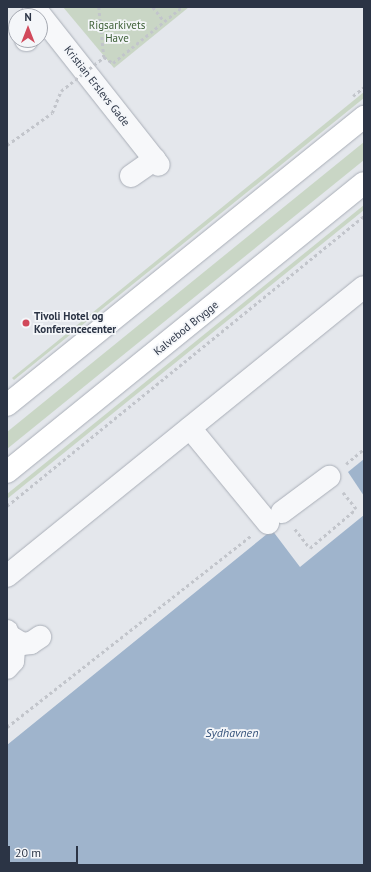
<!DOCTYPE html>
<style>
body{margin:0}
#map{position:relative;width:371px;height:872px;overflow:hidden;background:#e4e7ec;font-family:"PT Sans",sans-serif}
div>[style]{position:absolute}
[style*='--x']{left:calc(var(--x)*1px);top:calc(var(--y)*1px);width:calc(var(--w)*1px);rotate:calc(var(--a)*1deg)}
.green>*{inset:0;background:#c9d6c5}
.water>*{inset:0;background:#9fb4cc}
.path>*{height:2.5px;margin-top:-1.25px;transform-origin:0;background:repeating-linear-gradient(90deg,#c2c5cb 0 3px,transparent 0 6px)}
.roads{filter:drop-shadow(0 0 1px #a9aeb7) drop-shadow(0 0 1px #a9aeb7)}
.minor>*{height:22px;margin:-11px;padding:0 11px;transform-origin:11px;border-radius:11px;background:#f7f8fa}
.major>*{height:22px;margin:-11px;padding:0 11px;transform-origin:11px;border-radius:11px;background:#fff}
.path-bridge>*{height:2.5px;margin-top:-1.25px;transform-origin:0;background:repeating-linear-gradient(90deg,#c2c5cb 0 3px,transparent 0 6px)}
.dots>*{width:11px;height:11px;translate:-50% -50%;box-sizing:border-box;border:2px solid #f4f6f9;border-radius:50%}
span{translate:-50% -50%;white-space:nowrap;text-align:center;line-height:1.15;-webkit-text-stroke:3.5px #f4f6f9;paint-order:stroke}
.park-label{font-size:11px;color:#3f6138}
.street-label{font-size:11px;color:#2b3445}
.poi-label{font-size:11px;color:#2b3445;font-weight:700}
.left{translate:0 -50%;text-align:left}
.water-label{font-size:12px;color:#34527a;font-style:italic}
.frame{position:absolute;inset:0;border:8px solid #2b3445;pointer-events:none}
.north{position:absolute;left:8px;top:8px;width:40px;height:40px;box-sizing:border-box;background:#f4f6f9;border:1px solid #a4a8b1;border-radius:50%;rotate:0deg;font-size:11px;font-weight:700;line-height:16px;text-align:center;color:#2b3445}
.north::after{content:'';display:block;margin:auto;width:14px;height:18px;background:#d1495b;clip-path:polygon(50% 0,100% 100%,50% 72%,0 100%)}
.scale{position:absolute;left:8px;top:846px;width:70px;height:18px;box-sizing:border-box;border:2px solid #2b3445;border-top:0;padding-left:5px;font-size:12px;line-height:14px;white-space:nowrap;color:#2b3445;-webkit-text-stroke:3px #f4f6f9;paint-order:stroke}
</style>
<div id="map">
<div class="green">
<div style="clip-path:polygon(63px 7px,189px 7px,114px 68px)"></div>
<div style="clip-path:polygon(364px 92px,364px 98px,14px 380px,12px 378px)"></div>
<div style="clip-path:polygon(364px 142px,364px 160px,7px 449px,7px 432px)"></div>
<div style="clip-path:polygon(364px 205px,364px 210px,7px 499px,7px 494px)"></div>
</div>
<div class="water">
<div style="clip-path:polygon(364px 459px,364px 496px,348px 472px)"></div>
<div style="clip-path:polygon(364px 515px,364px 865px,7px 865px,7px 745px,272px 530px,300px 567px)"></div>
</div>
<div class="path">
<div style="--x:99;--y:7;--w:50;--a:84.3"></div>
<div style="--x:104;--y:57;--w:11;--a:34"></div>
<div style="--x:113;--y:63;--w:89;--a:-39.1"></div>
<div style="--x:153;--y:7;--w:18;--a:52"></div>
<div style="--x:353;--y:96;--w:14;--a:-39"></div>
<div style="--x:7;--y:145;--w:55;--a:-35.4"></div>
<div style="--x:52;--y:113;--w:24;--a:-68"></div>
<div style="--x:346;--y:464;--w:23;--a:-40"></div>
<div style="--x:7;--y:506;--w:460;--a:-39.1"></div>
<div style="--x:295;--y:529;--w:24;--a:52"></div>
<div style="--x:310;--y:548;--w:60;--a:-40.3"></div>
<div style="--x:356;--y:509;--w:21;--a:-129"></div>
<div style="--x:7;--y:727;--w:310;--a:-38.1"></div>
</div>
<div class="roads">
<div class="minor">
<div style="--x:34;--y:7;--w:201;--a:51.7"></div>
<div style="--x:26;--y:40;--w:1;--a:0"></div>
<div style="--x:131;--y:176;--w:29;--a:-35"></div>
<div style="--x:190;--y:428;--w:123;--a:50.6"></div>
<div style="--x:282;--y:512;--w:59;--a:-36.7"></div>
<div style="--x:7;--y:576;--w:459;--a:-39"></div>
<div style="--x:7;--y:631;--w:20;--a:70"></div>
<div style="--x:14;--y:650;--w:11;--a:95"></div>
<div style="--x:13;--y:661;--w:9;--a:131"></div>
<div style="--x:11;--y:637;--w:13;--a:32"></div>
<div style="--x:22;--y:644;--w:9;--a:-6"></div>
<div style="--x:31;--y:643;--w:11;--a:-34"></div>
</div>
<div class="major">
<div style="--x:7;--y:405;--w:459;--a:-38.9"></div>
<div style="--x:7;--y:472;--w:459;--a:-39"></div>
</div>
</div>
<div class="path-bridge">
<div style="--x:61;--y:91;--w:55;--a:-38.3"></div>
</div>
<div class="dots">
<div style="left:26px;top:323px;background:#d1495b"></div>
</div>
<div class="park-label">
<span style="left:117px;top:32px">Rigsarkivets<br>Have</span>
</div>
<div class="street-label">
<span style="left:97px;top:86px;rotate:52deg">Kristian Erslevs Gade</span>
<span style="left:186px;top:328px;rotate:-39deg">Kalvebod Brygge</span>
</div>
<div class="poi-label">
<span class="left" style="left:34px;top:323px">Tivoli Hotel og<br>Konferencecenter</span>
</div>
<div class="water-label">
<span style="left:232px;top:733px">Sydhavnen</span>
</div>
<div class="frame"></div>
<div class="north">N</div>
<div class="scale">20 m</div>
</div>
